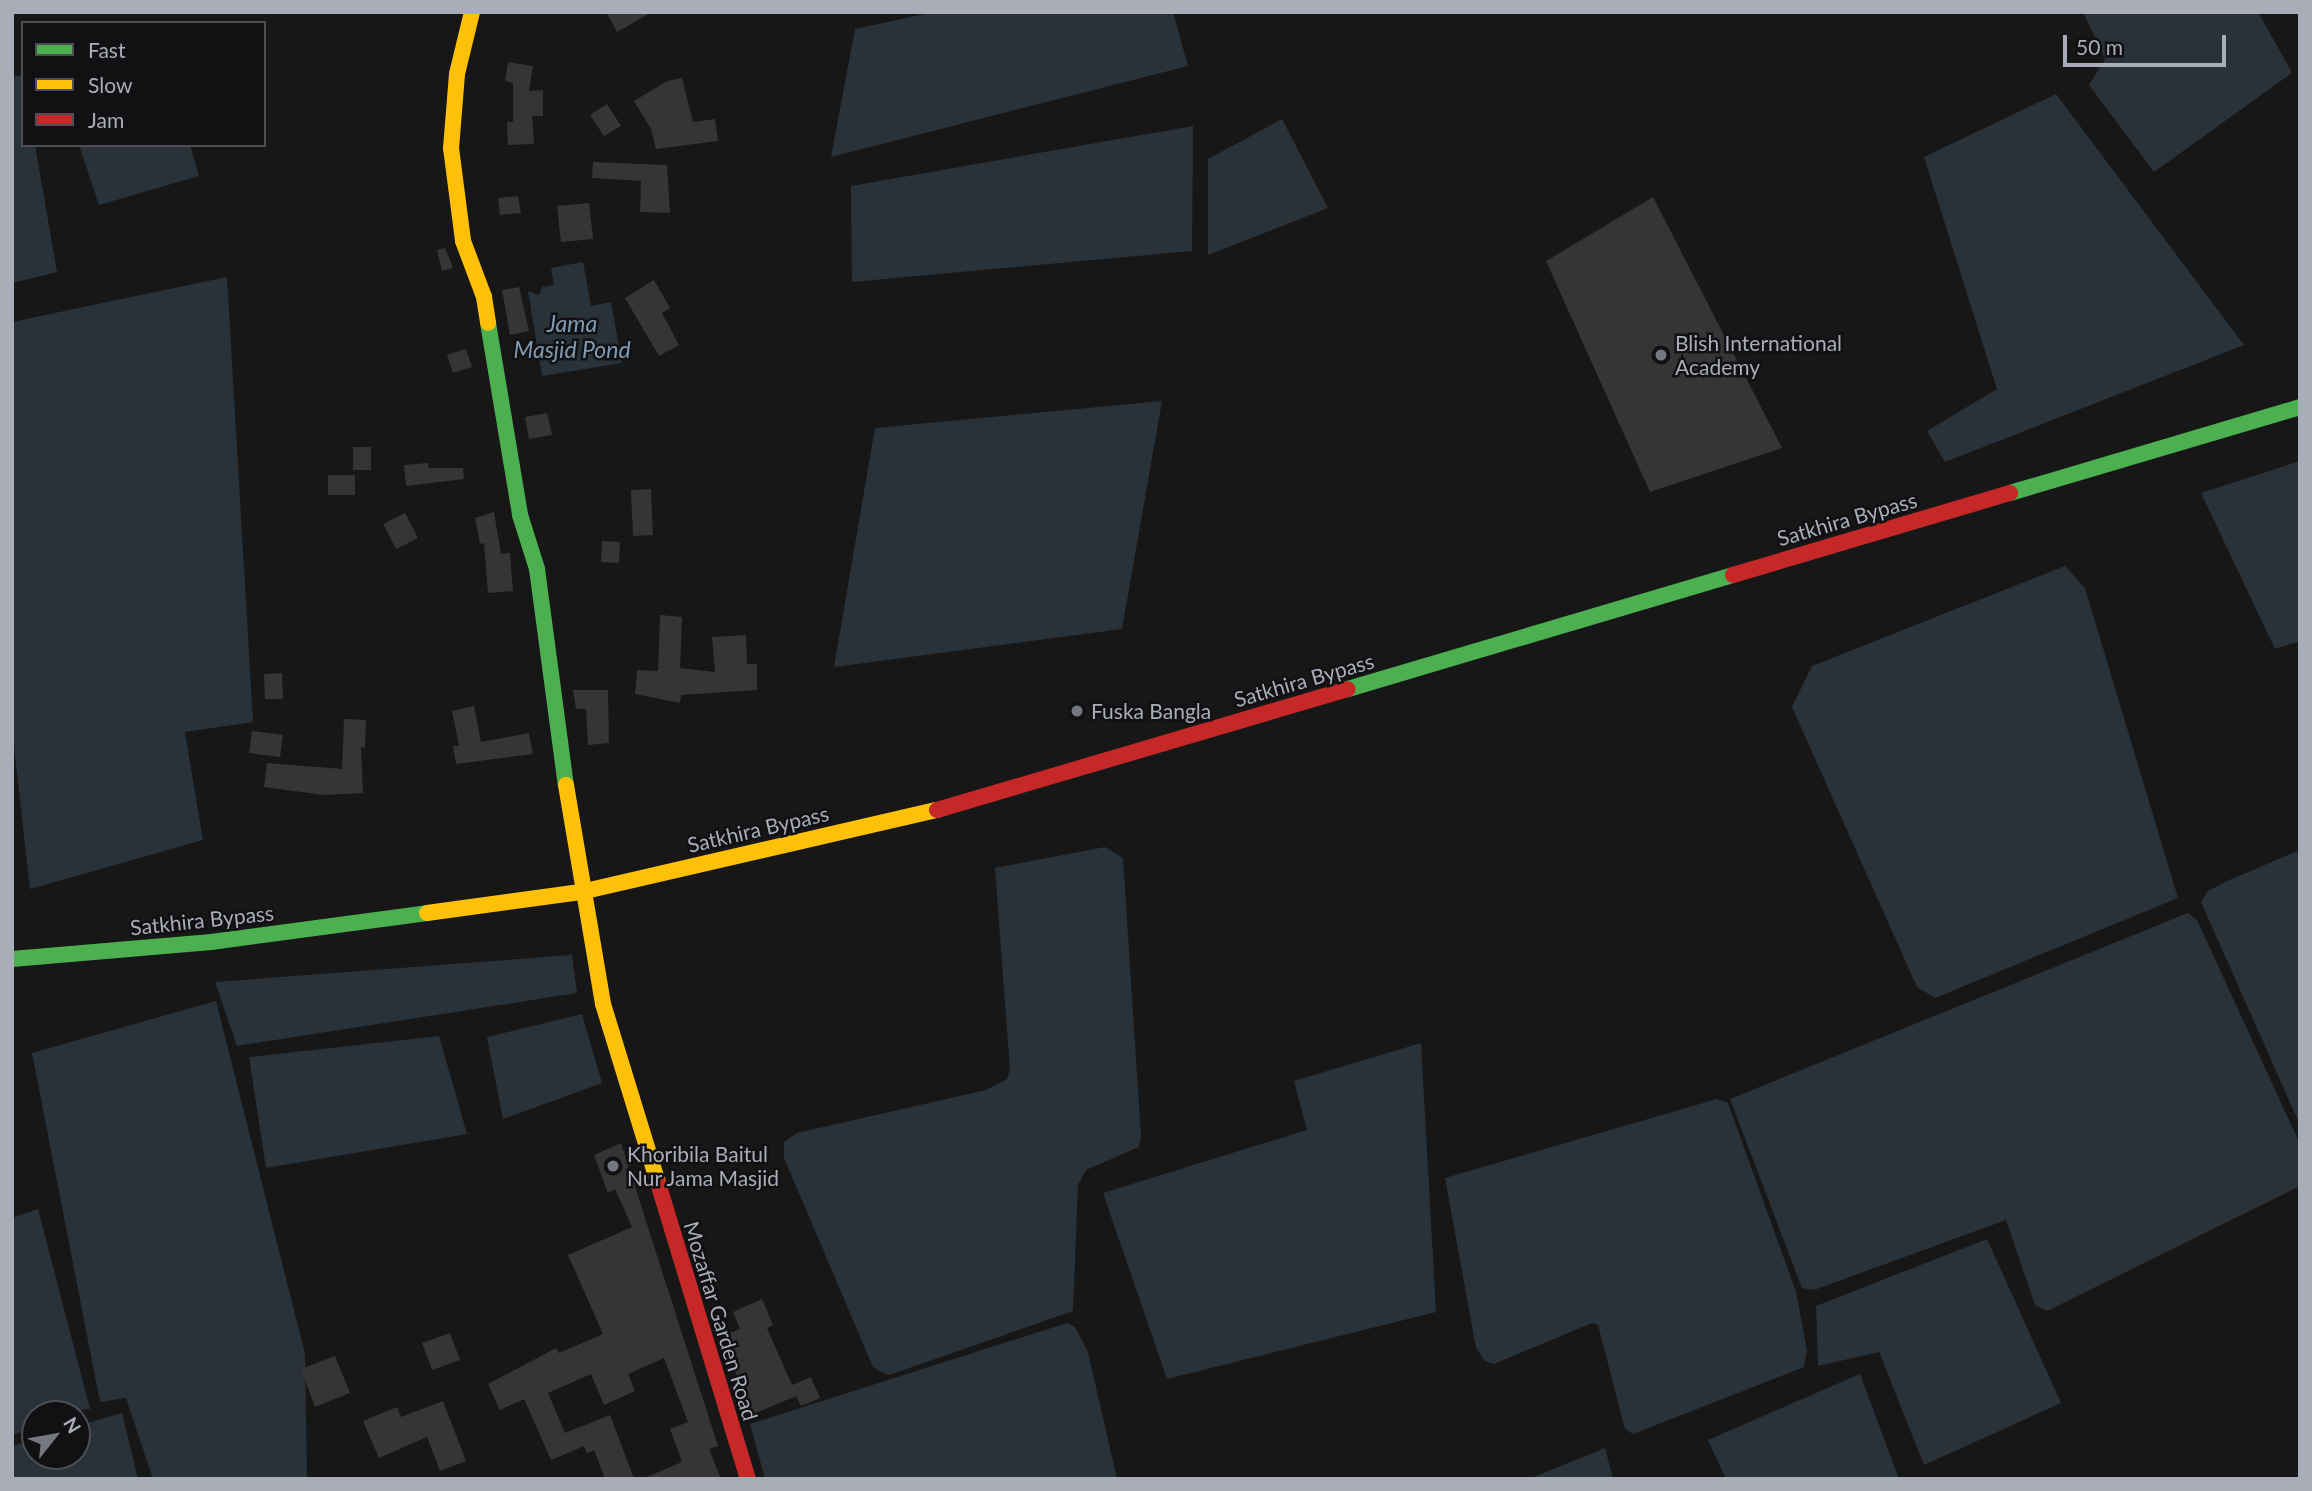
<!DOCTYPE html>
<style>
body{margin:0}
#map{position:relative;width:2312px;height:1491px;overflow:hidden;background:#171717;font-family:Lato,sans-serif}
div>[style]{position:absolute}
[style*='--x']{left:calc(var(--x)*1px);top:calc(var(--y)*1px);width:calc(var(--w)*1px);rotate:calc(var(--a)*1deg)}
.water>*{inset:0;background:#2a3239}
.building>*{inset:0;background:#353536}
.fast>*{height:16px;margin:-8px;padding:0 8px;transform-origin:8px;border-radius:8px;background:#4caf50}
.slow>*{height:16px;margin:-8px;padding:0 8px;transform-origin:8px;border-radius:8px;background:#ffc107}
.jam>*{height:16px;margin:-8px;padding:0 8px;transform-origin:8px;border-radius:8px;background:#c62828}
.dots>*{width:19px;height:19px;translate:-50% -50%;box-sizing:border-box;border:4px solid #111113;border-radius:50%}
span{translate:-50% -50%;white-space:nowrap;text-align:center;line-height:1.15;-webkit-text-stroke:5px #111113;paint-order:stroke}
.poi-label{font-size:21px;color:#a8adb8}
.left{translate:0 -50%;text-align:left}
.street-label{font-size:21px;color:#a8adb8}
.water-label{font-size:23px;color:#7f9bb3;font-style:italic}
.frame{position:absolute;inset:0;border:14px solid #a8adb8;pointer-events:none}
.legend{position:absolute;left:21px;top:21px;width:245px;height:126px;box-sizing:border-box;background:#111113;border:2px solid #4d4f55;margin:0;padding:9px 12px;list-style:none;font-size:21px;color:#a8adb8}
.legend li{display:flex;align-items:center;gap:14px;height:35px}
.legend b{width:35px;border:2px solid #4d4f55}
.north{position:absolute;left:21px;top:1400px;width:70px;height:70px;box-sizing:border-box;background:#111113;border:2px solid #4d4f55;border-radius:50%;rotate:59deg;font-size:19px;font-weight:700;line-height:28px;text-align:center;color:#a8adb8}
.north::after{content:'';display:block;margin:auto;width:24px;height:32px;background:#757880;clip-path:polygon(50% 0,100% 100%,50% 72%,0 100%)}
.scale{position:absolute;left:2063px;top:35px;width:163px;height:32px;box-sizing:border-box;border:4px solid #a8adb8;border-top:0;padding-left:9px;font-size:21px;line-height:24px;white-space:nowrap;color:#a8adb8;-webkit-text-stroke:5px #111113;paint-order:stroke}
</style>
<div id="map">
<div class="water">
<div style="clip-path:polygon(934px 12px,1173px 12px,1188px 66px,831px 157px,855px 29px)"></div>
<div style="clip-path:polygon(2083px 12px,2258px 12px,2292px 73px,2154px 172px,2089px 85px,2105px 59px)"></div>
<div style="clip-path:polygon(23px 75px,23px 145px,35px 145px,57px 272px,12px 283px,12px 77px)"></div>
<div style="clip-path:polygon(2056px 94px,2244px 345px,1945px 462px,1927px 431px,1997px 389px,1924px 157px)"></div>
<div style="clip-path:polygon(1282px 119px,1328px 208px,1208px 255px,1208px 159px)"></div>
<div style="clip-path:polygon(1193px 126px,1192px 251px,852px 282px,851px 186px)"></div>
<div style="clip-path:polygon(79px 145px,190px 145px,199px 176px,99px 205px)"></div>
<div style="clip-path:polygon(583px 262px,591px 306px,611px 302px,622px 363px,542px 376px,528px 291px,539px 295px,542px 287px,554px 285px,551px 268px)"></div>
<div style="clip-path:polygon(227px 277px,253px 722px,185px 732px,203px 840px,30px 889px,12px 728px,12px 322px)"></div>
<div style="clip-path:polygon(1162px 401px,1122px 629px,834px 667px,875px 428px)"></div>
<div style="clip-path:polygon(2300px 461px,2300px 641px,2275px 649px,2201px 493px)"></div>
<div style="clip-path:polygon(2065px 566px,2085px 588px,2178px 898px,1935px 998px,1917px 987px,1792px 707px,1812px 666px)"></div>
<div style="clip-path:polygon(1105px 847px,1123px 858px,1141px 1136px,1139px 1147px,1086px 1170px,1078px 1185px,1073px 1311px,889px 1375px,883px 1373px,873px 1367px,784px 1158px,784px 1142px,797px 1133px,986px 1090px,1007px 1079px,1010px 1070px,995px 868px)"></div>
<div style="clip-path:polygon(2300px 850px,2300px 1125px,2201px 902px,2208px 891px,2227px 881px)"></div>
<div style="clip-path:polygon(2188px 913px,2197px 920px,2300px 1144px,2300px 1186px,2047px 1311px,2035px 1305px,2006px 1220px,1814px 1290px,1802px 1288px,1730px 1099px)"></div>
<div style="clip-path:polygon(572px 955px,577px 993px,237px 1046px,215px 982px)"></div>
<div style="clip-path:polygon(216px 1001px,305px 1354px,307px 1479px,153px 1479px,126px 1398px,100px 1402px,32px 1053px)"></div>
<div style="clip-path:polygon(582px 1014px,602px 1083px,503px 1119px,487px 1037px)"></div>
<div style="clip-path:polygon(439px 1036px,467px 1134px,266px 1168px,249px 1057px)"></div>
<div style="clip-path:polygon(1421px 1043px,1436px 1312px,1167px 1379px,1103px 1193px,1307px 1130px,1294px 1081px)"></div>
<div style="clip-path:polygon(1717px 1099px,1728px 1103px,1796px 1292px,1807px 1350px,1804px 1367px,1633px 1434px,1625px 1429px,1598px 1325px,1592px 1323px,1494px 1364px,1485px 1361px,1476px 1348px,1445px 1178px)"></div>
<div style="clip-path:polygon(38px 1209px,90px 1409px,35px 1414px,35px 1427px,12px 1435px,12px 1218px)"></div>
<div style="clip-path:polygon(1987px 1239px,2061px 1403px,1924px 1465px,1879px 1352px,1818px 1366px,1816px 1306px)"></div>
<div style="clip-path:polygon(1067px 1323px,1075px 1327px,1088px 1352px,1117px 1479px,765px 1479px,750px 1424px)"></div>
<div style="clip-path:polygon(1860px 1374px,1899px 1479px,1726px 1479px,1708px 1440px)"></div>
<div style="clip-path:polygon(122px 1413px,138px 1479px,12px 1479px,12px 1446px,35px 1439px,35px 1456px,77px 1456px,77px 1426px)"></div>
<div style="clip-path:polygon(1605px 1448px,1613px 1479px,1529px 1479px)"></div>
</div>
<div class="building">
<div style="clip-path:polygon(606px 12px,652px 12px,617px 32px)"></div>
<div style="clip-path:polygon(508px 62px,533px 66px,529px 91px,543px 90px,543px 116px,532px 116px,534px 144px,508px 145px,507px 122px,513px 122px,513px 83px,505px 81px)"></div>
<div style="clip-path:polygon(682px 78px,693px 122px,715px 119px,718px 141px,656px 149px,651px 129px,634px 101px,667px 81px)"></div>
<div style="clip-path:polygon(607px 104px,621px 126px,604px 136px,590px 115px)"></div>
<div style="clip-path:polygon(593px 162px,667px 165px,670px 213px,640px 212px,641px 181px,592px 178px)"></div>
<div style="clip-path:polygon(518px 196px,521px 213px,500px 215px,498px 198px)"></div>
<div style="clip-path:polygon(1653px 197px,1782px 448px,1650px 492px,1546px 261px)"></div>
<div style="clip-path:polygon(589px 203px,593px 239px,561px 242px,557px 206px)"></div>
<div style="clip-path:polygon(445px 248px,453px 268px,442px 271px,437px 250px)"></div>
<div style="clip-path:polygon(654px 280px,670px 308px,662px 313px,679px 345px,659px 356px,625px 298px)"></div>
<div style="clip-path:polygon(519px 287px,529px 331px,510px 335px,502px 290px)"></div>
<div style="clip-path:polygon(466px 349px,472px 367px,453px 373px,447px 355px)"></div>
<div style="clip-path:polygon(547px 413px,552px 435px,529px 439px,525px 417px)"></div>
<div style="clip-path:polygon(353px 447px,371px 447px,371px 470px,353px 470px)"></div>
<div style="clip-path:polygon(428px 463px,429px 468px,463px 468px,464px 479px,406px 486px,404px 465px)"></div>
<div style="clip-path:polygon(328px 475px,355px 475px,355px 495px,328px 495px)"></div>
<div style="clip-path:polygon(651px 489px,653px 535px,633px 536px,631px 490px)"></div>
<div style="clip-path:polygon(494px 512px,501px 554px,510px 553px,513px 591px,488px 593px,484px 543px,480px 544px,475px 518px)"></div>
<div style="clip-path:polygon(405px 513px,418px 538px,396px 549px,383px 524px)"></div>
<div style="clip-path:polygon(602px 541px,620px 542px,619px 563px,601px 562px)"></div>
<div style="clip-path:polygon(660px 615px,682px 617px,680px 668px,715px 672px,712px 637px,746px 635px,747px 664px,757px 664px,757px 690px,681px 695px,680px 703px,635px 694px,637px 670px,658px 671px)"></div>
<div style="clip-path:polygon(282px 673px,283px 699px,265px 699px,264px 674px)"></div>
<div style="clip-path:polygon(573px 690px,608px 690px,609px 743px,588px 745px,586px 709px,576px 709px)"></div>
<div style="clip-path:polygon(474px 706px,481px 742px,529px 733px,533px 754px,456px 764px,453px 746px,459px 746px,452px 711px)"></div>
<div style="clip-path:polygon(344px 719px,366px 720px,365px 748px,361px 747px,363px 793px,324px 795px,264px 787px,267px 763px,342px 769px)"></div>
<div style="clip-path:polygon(252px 731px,283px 735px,280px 757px,249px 753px)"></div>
<div style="clip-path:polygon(621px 1143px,718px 1446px,709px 1449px,721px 1479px,642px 1479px,682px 1462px,670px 1429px,688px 1422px,664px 1358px,628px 1374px,635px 1391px,604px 1405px,591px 1374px,548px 1393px,565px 1433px,610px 1415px,634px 1479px,605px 1479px,594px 1450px,587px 1453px,584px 1446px,551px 1460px,524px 1399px,500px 1410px,488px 1384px,556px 1348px,559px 1353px,603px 1334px,568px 1255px,632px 1227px,615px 1189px,608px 1193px,594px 1155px)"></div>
<div style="clip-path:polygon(762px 1299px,773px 1325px,767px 1328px,792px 1385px,811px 1377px,820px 1398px,801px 1406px,796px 1396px,754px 1414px,742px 1393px,724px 1335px,740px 1329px,733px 1312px)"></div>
<div style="clip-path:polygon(450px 1333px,460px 1360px,432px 1370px,422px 1343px)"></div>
<div style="clip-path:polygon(335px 1356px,350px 1393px,315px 1407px,301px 1369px)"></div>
<div style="clip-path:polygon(443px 1401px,466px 1461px,440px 1471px,427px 1437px,379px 1458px,363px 1421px,397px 1407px,401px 1417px)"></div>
</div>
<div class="fast">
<div style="--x:488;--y:323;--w:195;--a:80.5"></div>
<div style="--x:520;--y:515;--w:57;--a:72.5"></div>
<div style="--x:537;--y:569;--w:218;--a:82.4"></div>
<div style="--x:2010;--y:493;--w:302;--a:-16.5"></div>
<div style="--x:1348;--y:689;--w:402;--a:-16.5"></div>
<div style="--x:12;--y:959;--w:200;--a:-4.9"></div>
<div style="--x:211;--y:942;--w:218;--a:-7.6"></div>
</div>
<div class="slow">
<div style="--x:472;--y:12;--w:64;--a:103.6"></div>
<div style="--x:457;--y:74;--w:74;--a:94.6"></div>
<div style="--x:451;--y:148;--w:94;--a:82.6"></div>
<div style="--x:463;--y:241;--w:60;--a:69.4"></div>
<div style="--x:484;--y:297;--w:26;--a:81"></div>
<div style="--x:566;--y:785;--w:222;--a:80.4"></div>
<div style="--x:603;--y:1004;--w:187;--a:72.9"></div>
<div style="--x:427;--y:913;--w:155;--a:-7.8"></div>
<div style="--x:581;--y:892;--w:365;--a:-13"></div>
</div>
<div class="jam">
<div style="--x:1733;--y:575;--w:289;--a:-16.5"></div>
<div style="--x:937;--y:810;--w:428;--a:-16.4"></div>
<div style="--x:658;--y:1183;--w:309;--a:73.1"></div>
</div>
<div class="dots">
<div style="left:1661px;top:355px;background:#757880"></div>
<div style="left:1077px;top:711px;background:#757880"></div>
<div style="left:613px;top:1166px;background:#757880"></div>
</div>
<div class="poi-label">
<span class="left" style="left:1675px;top:355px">Blish International<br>Academy</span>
<span class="left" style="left:1091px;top:711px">Fuska Bangla</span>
<span class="left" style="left:627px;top:1166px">Khoribila Baitul<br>Nur Jama Masjid</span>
</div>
<div class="street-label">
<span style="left:1847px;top:519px;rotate:-16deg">Satkhira Bypass</span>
<span style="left:1304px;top:680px;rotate:-16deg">Satkhira Bypass</span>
<span style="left:758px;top:829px;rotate:-13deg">Satkhira Bypass</span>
<span style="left:202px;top:920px;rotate:-6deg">Satkhira Bypass</span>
<span style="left:721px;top:1321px;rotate:73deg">Mozaffar Garden Road</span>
</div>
<div class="water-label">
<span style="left:572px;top:336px">Jama<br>Masjid Pond</span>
</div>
<div class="frame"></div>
<ul class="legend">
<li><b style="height:9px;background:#4caf50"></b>Fast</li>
<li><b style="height:9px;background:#ffc107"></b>Slow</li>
<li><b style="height:9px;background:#c62828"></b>Jam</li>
</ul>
<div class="north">N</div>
<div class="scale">50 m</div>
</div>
